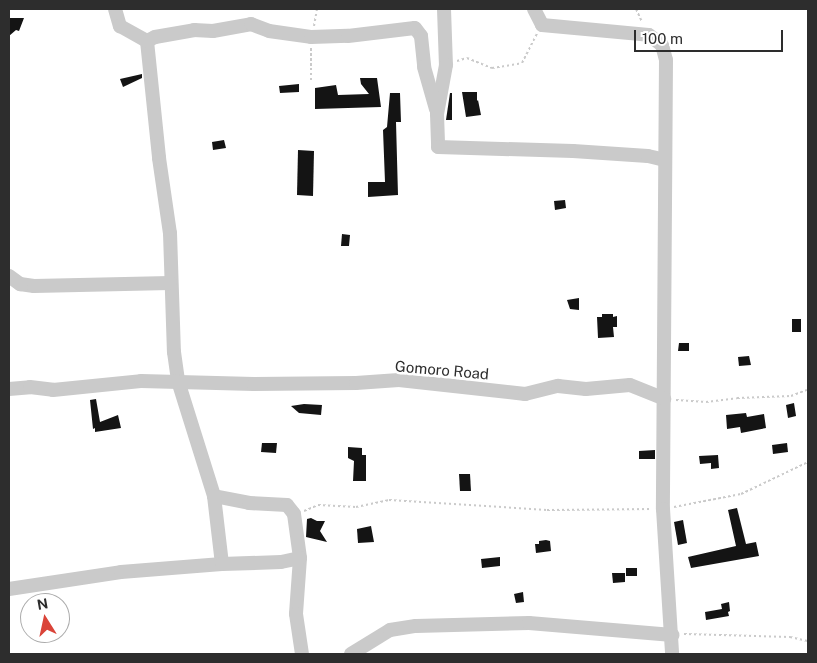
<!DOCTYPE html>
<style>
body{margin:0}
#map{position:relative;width:817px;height:663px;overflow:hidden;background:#fff;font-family:"Public Sans",sans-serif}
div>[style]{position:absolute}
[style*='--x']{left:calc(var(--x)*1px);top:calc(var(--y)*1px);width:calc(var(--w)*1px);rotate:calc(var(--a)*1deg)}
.building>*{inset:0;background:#141414}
.path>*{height:2px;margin-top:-1px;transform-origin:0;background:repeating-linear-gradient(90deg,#cacaca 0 2.5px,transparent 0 5px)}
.minor>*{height:14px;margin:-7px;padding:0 7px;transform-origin:7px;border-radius:7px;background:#cacaca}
span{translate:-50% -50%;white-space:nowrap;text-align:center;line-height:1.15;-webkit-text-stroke:5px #fff;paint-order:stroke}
.street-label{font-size:15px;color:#2d2d2d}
.frame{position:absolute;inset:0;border:10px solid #2d2d2d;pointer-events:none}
.north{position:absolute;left:20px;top:593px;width:50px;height:50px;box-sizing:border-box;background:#fff;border:1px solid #ababab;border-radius:50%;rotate:350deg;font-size:14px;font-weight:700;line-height:20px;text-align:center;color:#2d2d2d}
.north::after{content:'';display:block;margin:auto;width:18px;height:22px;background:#da4439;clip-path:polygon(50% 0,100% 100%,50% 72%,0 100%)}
.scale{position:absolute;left:634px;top:30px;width:149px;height:22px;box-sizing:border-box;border:2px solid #2d2d2d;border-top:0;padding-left:6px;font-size:15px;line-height:18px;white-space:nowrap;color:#2d2d2d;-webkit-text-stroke:4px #fff;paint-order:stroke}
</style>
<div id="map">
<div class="building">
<div style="clip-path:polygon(9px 18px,24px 18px,19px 31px,16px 30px,9px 36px)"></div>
<div style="clip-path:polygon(142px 74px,142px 78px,123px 87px,120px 79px)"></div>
<div style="clip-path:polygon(360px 78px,377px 78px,381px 107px,315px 109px,315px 88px,336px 85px,338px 95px,369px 94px,361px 84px)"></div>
<div style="clip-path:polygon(299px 84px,299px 92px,280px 93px,279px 86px)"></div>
<div style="clip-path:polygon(462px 92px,477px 92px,477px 101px,478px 100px,481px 115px,466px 117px)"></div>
<div style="clip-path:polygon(390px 93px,400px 93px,401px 122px,396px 122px,398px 195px,368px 197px,368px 182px,385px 182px,383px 130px,387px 127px)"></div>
<div style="clip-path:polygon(450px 93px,452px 93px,452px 120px,446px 120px)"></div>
<div style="clip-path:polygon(224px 140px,226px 148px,213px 150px,212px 142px)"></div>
<div style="clip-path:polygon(298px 150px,314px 151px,313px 196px,297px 195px)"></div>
<div style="clip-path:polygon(565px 200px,566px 208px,555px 210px,554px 201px)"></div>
<div style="clip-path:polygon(342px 234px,350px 235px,349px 246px,341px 246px)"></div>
<div style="clip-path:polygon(579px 298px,579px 310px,570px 309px,567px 300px)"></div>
<div style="clip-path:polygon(602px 314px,613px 314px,613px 317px,617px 316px,617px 327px,613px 327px,614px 337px,598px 338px,597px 317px,602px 317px)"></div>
<div style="clip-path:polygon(792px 319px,801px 319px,801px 332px,792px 332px)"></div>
<div style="clip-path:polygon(679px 343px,689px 343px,689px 351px,678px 351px)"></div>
<div style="clip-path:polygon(749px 356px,751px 365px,739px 366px,738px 357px)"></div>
<div style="clip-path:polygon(96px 399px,100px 422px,118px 415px,121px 428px,95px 432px,95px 428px,93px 429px,90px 400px)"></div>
<div style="clip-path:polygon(794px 403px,796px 416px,788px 418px,786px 405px)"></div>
<div style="clip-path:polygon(304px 404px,322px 405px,321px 415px,299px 413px,291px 406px)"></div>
<div style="clip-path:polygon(746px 413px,747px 417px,764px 414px,766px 428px,741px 433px,740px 427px,727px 429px,726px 415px)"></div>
<div style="clip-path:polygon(262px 443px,277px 443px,276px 453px,261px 452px)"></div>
<div style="clip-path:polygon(787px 443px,788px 452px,773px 454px,772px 445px)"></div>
<div style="clip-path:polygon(348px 447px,362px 448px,362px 455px,366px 455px,366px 481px,353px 481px,354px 461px,348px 458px)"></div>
<div style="clip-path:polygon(655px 450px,655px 459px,639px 459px,639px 451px)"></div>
<div style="clip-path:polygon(718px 455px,719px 468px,711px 469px,711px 463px,700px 464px,699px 456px)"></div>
<div style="clip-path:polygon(459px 474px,470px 474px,471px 491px,460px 491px)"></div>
<div style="clip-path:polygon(737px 508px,746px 544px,756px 542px,759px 556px,691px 568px,688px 557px,736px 546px,728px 510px)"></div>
<div style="clip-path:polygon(311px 518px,317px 521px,325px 521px,320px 531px,327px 542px,306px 537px,307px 519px)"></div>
<div style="clip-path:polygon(683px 520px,687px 543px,678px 545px,674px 522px)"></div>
<div style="clip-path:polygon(371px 526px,374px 542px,358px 543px,357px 529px)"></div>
<div style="clip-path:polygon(546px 540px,550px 541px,551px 551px,536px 553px,535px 544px,539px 544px,539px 541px)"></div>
<div style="clip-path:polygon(500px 557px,500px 566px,482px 568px,481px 559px)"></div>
<div style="clip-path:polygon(626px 568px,637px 568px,637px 576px,626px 576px)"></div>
<div style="clip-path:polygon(612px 573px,625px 573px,625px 582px,613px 583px)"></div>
<div style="clip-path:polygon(523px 592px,524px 602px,516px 603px,514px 594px)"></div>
<div style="clip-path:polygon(729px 602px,730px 611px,728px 612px,729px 616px,706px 620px,705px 612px,722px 609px,721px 604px)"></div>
</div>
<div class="path">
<div style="--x:636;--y:9;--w:14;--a:65"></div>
<div style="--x:314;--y:26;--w:17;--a:-80"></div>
<div style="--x:311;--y:48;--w:33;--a:90"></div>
<div style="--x:457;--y:61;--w:10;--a:-17"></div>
<div style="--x:467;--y:58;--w:27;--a:22"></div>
<div style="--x:492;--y:68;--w:30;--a:-9"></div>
<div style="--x:522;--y:63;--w:33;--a:-63"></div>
<div style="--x:676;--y:400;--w:30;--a:4"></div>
<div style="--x:706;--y:402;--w:31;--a:-7"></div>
<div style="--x:737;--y:398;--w:54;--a:-2.1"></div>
<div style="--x:791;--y:396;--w:17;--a:-21"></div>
<div style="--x:674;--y:507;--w:68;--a:-11"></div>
<div style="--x:741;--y:494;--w:74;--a:-25.5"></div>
<div style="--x:304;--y:511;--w:15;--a:-23"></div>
<div style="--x:318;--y:505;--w:38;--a:3"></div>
<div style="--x:356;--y:507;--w:34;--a:-12"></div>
<div style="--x:389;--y:500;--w:158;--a:3.6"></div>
<div style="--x:547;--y:510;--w:105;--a:-0.5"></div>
<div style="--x:684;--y:634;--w:106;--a:1.6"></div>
<div style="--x:790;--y:637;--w:18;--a:13"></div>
</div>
<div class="minor">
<div style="--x:115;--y:9;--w:18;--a:74"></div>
<div style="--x:120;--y:26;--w:31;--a:29"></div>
<div style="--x:147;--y:41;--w:118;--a:84.1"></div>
<div style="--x:159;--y:158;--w:76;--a:81.7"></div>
<div style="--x:170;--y:233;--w:119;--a:88.1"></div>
<div style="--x:174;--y:352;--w:29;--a:82"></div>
<div style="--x:178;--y:381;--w:121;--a:72.6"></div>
<div style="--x:214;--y:496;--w:36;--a:11"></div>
<div style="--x:249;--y:503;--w:38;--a:3"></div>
<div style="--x:287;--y:505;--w:11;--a:52"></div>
<div style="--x:294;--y:514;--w:44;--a:82.2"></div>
<div style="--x:300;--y:558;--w:56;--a:94.1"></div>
<div style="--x:296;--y:614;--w:40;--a:81.5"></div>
<div style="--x:444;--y:9;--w:56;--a:88"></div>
<div style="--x:446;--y:65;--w:50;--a:100.4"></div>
<div style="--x:437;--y:114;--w:33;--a:88"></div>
<div style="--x:438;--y:147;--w:135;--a:1.7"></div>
<div style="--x:573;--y:151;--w:75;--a:3.8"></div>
<div style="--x:648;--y:156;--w:17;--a:13"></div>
<div style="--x:534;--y:9;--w:18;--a:63"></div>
<div style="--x:542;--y:25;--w:107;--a:5.3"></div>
<div style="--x:649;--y:35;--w:16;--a:38"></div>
<div style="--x:662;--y:45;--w:16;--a:75"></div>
<div style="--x:666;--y:60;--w:449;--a:90.4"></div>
<div style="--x:663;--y:509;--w:145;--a:86.4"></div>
<div style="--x:147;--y:41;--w:9;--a:-27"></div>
<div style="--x:155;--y:37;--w:40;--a:-10"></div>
<div style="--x:194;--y:30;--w:19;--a:3"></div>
<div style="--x:213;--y:31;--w:39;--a:-10"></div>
<div style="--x:251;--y:24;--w:19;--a:21"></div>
<div style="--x:269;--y:31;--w:42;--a:8.1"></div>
<div style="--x:311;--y:37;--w:37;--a:-2"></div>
<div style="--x:348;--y:36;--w:67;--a:-6.8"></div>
<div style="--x:415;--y:28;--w:10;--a:53"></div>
<div style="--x:421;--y:36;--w:31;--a:84"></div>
<div style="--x:424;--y:67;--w:44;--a:74.1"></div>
<div style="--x:9;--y:276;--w:14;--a:36"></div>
<div style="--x:20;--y:284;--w:14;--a:8"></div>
<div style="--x:34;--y:286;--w:136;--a:-1.3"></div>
<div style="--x:9;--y:389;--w:21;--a:-5"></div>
<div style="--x:30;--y:387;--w:23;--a:7"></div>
<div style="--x:53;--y:390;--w:88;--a:-5.8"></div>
<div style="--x:141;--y:381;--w:113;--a:1.5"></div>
<div style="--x:254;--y:384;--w:102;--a:-0.6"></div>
<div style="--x:356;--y:383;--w:43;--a:-4"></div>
<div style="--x:399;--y:380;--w:127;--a:6.3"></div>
<div style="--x:525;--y:394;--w:34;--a:-14"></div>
<div style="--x:558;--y:386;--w:28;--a:6"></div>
<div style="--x:586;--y:389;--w:44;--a:-5.2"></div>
<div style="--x:630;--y:385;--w:37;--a:22"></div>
<div style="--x:214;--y:496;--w:68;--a:83.3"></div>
<div style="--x:9;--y:589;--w:113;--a:-8.6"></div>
<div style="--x:121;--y:572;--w:101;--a:-4.5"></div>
<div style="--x:222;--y:564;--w:59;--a:-1.9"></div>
<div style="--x:281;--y:562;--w:19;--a:-12"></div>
<div style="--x:351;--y:654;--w:46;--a:-31.6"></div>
<div style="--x:390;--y:630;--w:26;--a:-9"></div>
<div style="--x:416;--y:626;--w:113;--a:-1.5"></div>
<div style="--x:529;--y:623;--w:144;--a:4.8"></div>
</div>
<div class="street-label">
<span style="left:442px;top:370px;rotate:5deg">Gomoro Road</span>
</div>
<div class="frame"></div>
<div class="north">N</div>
<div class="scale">100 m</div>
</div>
